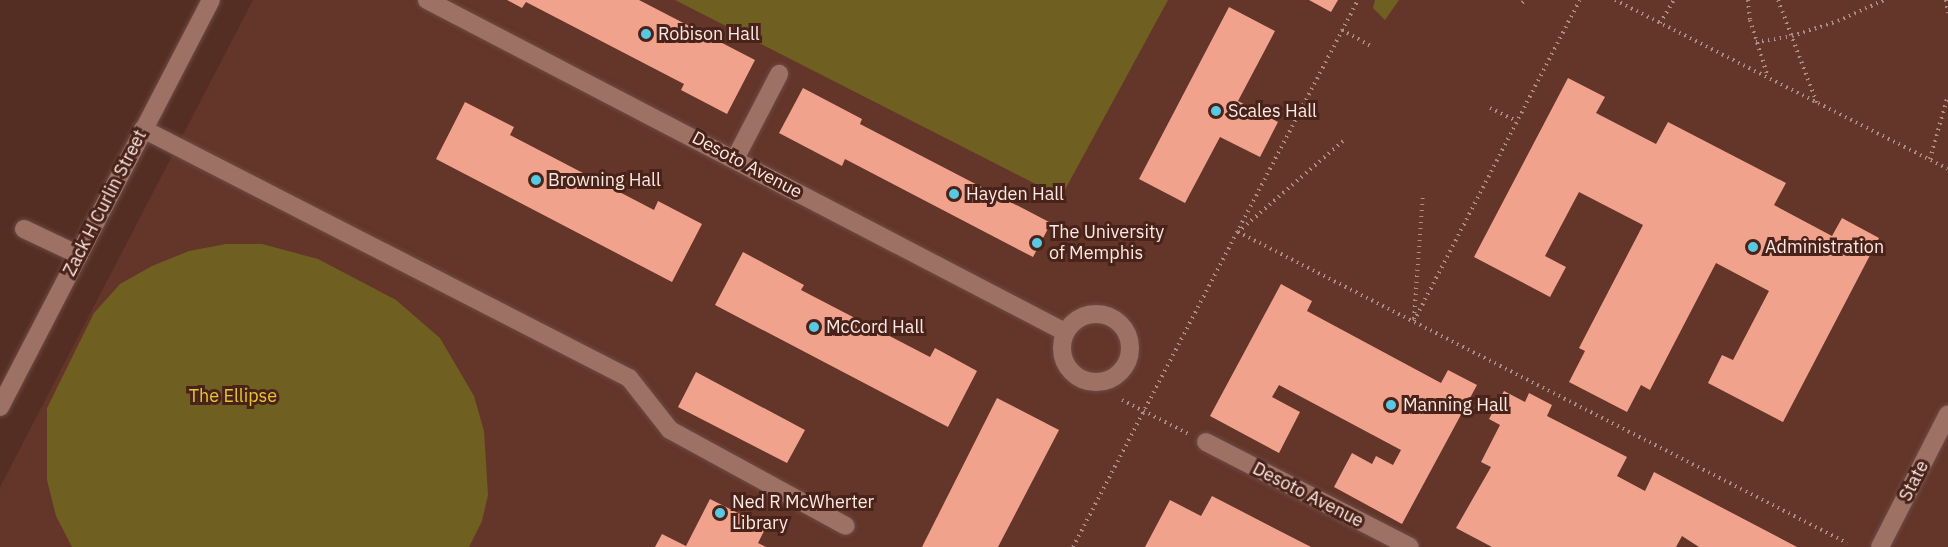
<!DOCTYPE html>
<style>
body{margin:0}
#map{position:relative;width:1948px;height:547px;overflow:hidden;background:#552e23;font-family:"IBM Plex Sans",sans-serif}
div>[style]{position:absolute}
[style*='--x']{left:calc(var(--x)*1px);top:calc(var(--y)*1px);width:calc(var(--w)*1px);rotate:calc(var(--a)*1deg)}
.built>*{inset:0;background:#643529}
.green>*{inset:0;background:#6f6022}
.building>*{inset:0;background:#f1a28c}
.path>*{height:4px;margin-top:-2px;transform-origin:0;background:repeating-linear-gradient(90deg,#ac8e86 0 1.5px,transparent 0 6px)}
.roads{filter:drop-shadow(0 0 2px #6c4b43) drop-shadow(0 0 2px #6c4b43)}
.minor>*{height:18px;margin:-9px;padding:0 9px;transform-origin:9px;border-radius:9px;background:#9e7165}
.minor>.ring{margin:-9px;padding:0;box-sizing:content-box;background:none;border:18px solid #9e7165;border-radius:50%}
.dots>*{width:16px;height:16px;translate:-50% -50%;box-sizing:border-box;border:3px solid #492319;border-radius:50%}
span{translate:-50% -50%;white-space:nowrap;text-align:center;line-height:1.15;-webkit-text-stroke:6px #492319;paint-order:stroke}
.poi-label{font-size:18px;color:#fde8e3}
.left{translate:0 -50%;text-align:left}
.street-label{font-size:18px;color:#fde8e3}
.park-label{font-size:18px;color:#e5c633}
</style>
<div id="map">
<div class="built">
<div style="clip-path:polygon(253px 0,1948px 0,1948px 547px,0 547px,0 487px)"></div>
</div>
<div class="green">
<div style="clip-path:polygon(675px 0,1168px 0,1061px 197px)"></div>
<div style="clip-path:polygon(1375px 0,1399px 0,1385px 20px,1373px 8px)"></div>
<div style="clip-path:polygon(226px 244px,262px 244px,318px 259px,396px 300px,440px 338px,474px 396px,484px 431px,488px 495px,482px 521px,469px 547px,72px 547px,56px 516px,47px 480px,47px 408px,94px 313px,120px 284px,152px 266px,189px 251px)"></div>
</div>
<div class="building">
<div style="clip-path:polygon(507px 0,639px 0,755px 60px,727px 114px,681px 90px,684px 84px,526px 2px,522px 8px)"></div>
<div style="clip-path:polygon(1309px 0,1338px 0,1331px 12px)"></div>
<div style="clip-path:polygon(1229px 7px,1275px 31px,1238px 101px,1278px 122px,1260px 157px,1220px 137px,1185px 203px,1139px 179px)"></div>
<div style="clip-path:polygon(1568px 78px,1605px 97px,1596px 113px,1656px 144px,1668px 122px,1786px 183px,1774px 205px,1832px 236px,1842px 218px,1879px 238px,1783px 422px,1708px 383px,1722px 355px,1733px 360px,1769px 291px,1716px 263px,1650px 390px,1641px 385px,1627px 412px,1569px 382px,1585px 351px,1579px 348px,1643px 225px,1579px 192px,1545px 256px,1566px 267px,1550px 297px,1474px 257px)"></div>
<div style="clip-path:polygon(803px 88px,862px 119px,860px 124px,1051px 223px,1033px 257px,845px 159px,842px 166px,779px 133px)"></div>
<div style="clip-path:polygon(465px 102px,514px 127px,510px 135px,654px 210px,658px 201px,702px 224px,672px 282px,436px 159px)"></div>
<div style="clip-path:polygon(743px 252px,804px 285px,801px 290px,930px 357px,935px 348px,977px 371px,948px 427px,715px 305px)"></div>
<div style="clip-path:polygon(1281px 284px,1312px 301px,1307px 311px,1441px 383px,1448px 370px,1477px 385px,1402px 524px,1334px 487px,1352px 453px,1372px 464px,1376px 456px,1393px 465px,1401px 450px,1279px 385px,1272px 397px,1300px 412px,1279px 453px,1210px 416px)"></div>
<div style="clip-path:polygon(696px 372px,805px 430px,787px 463px,678px 407px)"></div>
<div style="clip-path:polygon(1504px 391px,1525px 402px,1529px 393px,1552px 405px,1547px 416px,1627px 457px,1617px 476px,1645px 491px,1654px 472px,1797px 547px,1699px 547px,1682px 536px,1676px 547px,1492px 547px,1456px 528px,1491px 467px,1481px 462px,1500px 425px,1489px 419px)"></div>
<div style="clip-path:polygon(997px 398px,1059px 430px,998px 547px,922px 547px)"></div>
<div style="clip-path:polygon(1212px 496px,1311px 547px,1145px 547px,1170px 500px,1201px 516px)"></div>
<div style="clip-path:polygon(710px 499px,766px 527px,758px 543px,766px 547px,655px 547px,662px 534px,686px 546px)"></div>
</div>
<div class="path">
<div style="--x:1615;--y:0;--w:373;--a:26.9"></div>
<div style="--x:1748;--y:0;--w:20;--a:84"></div>
<div style="--x:1750;--y:20;--w:57;--a:72.5"></div>
<div style="--x:1778;--y:0;--w:110;--a:69.3"></div>
<div style="--x:1946;--y:0;--w:13;--a:81"></div>
<div style="--x:1522;--y:3;--w:4;--a:-45"></div>
<div style="--x:1660;--y:23;--w:27;--a:-59"></div>
<div style="--x:1342;--y:30;--w:35;--a:29"></div>
<div style="--x:1756;--y:42;--w:36;--a:-9"></div>
<div style="--x:1792;--y:36;--w:48;--a:-18.1"></div>
<div style="--x:1838;--y:21;--w:51;--a:-24.5"></div>
<div style="--x:1490;--y:108;--w:30;--a:26"></div>
<div style="--x:1343;--y:141;--w:139;--a:139.1"></div>
<div style="--x:1238;--y:232;--w:684;--a:27.05"></div>
<div style="--x:1930;--y:159;--w:66;--a:-74.3"></div>
<div style="--x:1414;--y:319;--w:125;--a:-85.9"></div>
<div style="--x:1414;--y:321;--w:361;--a:-62.7"></div>
<div style="--x:1122;--y:400;--w:75;--a:26.9"></div>
<div style="--x:1073;--y:547;--w:617;--a:-62.48"></div>
</div>
<div class="roads">
<div class="minor">
<div style="--x:427;--y:0;--w:719;--a:27.49"></div>
<div style="--x:143;--y:129;--w:546;--a:27.13"></div>
<div style="--x:629;--y:378;--w:66;--a:51.7"></div>
<div style="--x:670;--y:430;--w:200;--a:28.6"></div>
<div style="--x:735;--y:159;--w:96;--a:-62.6"></div>
<div style="--x:24;--y:229;--w:61;--a:25.3"></div>
<div class="ring" style="left:1062px;top:314px;width:50px;height:50px"></div>
<div style="--x:0;--y:407;--w:458;--a:-62.6"></div>
<div style="--x:1206;--y:442;--w:229;--a:27.2"></div>
<div style="--x:1880;--y:547;--w:149;--a:-62.9"></div>
</div>
</div>
<div class="dots">
<div style="left:646px;top:34px;background:#58c9e3"></div>
<div style="left:1216px;top:111px;background:#58c9e3"></div>
<div style="left:536px;top:180px;background:#58c9e3"></div>
<div style="left:954px;top:194px;background:#58c9e3"></div>
<div style="left:1037px;top:243px;background:#58c9e3"></div>
<div style="left:1753px;top:247px;background:#58c9e3"></div>
<div style="left:814px;top:327px;background:#58c9e3"></div>
<div style="left:1391px;top:405px;background:#58c9e3"></div>
<div style="left:720px;top:513px;background:#58c9e3"></div>
</div>
<div class="poi-label">
<span class="left" style="left:658px;top:34px">Robison Hall</span>
<span class="left" style="left:1228px;top:111px">Scales Hall</span>
<span class="left" style="left:548px;top:180px">Browning Hall</span>
<span class="left" style="left:966px;top:194px">Hayden Hall</span>
<span class="left" style="left:1049px;top:243px">The University<br>of Memphis</span>
<span class="left" style="left:1765px;top:247px">Administration</span>
<span class="left" style="left:826px;top:327px">McCord Hall</span>
<span class="left" style="left:1403px;top:405px">Manning Hall</span>
<span class="left" style="left:732px;top:513px">Ned R McWherter<br>Library</span>
</div>
<div class="street-label">
<span style="left:747px;top:165px;rotate:28deg">Desoto Avenue</span>
<span style="left:105px;top:203px;rotate:-63deg">Zack H Curlin Street</span>
<span style="left:1914px;top:481px;rotate:-63deg">State</span>
<span style="left:1308px;top:495px;rotate:27deg">Desoto Avenue</span>
</div>
<div class="park-label">
<span style="left:233px;top:396px">The Ellipse</span>
</div>
</div>
